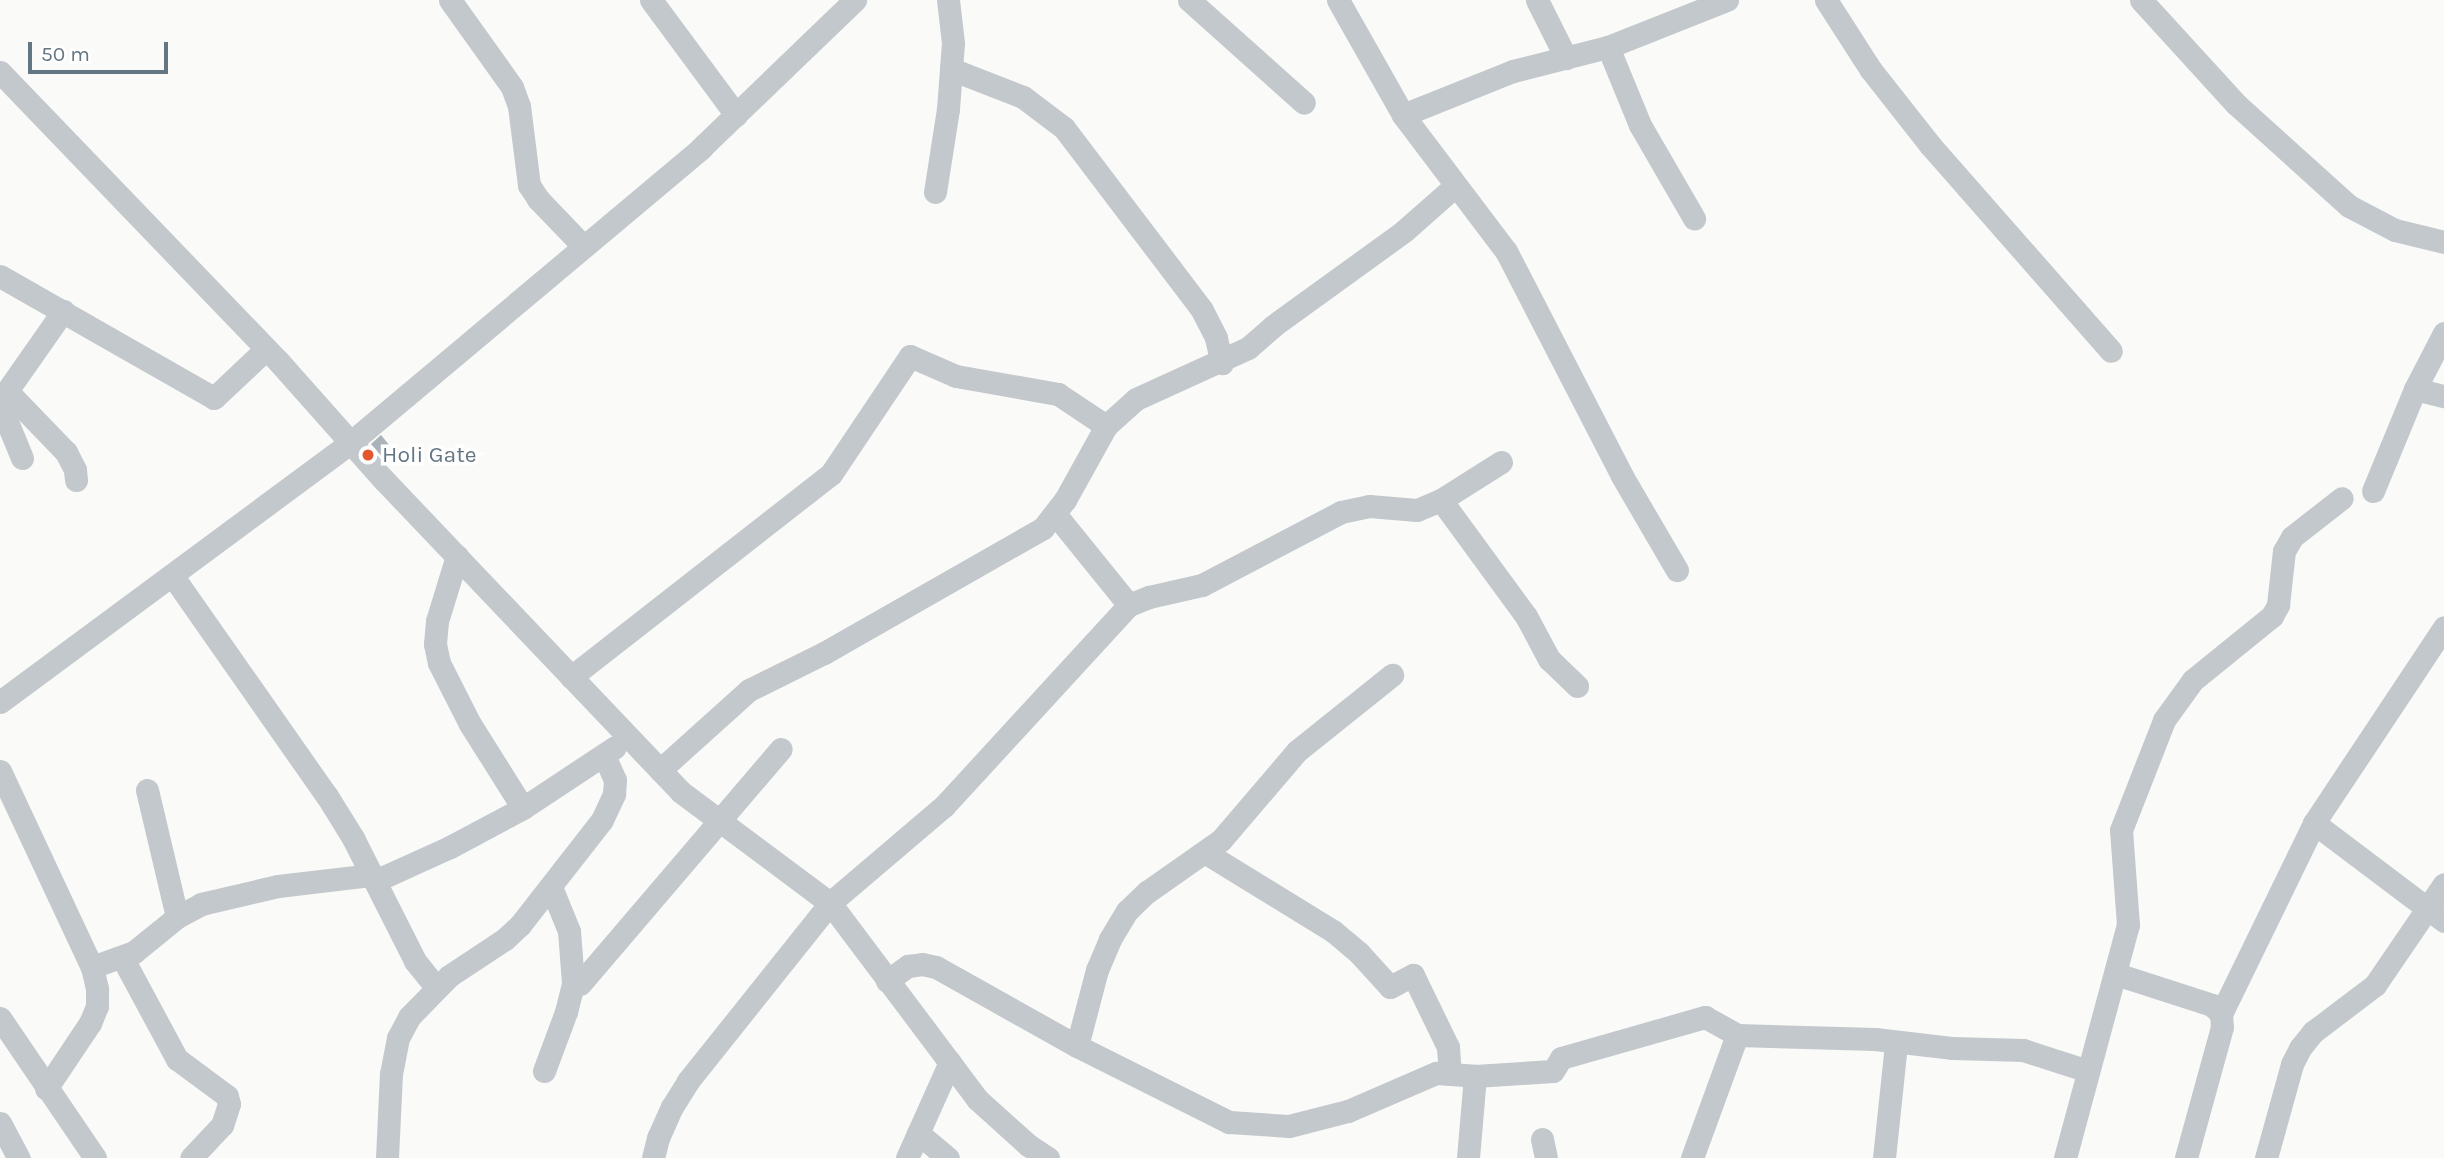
<!DOCTYPE html>
<style>
body{margin:0}
#map{position:relative;width:2444px;height:1158px;overflow:hidden;background:#fafaf8;font-family:Karla,sans-serif}
div>[style]{position:absolute}
[style*='--x']{left:calc(var(--x)*1px);top:calc(var(--y)*1px);width:calc(var(--w)*1px);rotate:calc(var(--a)*1deg)}
.building>*{inset:0;background:#aab3b9}
.minor>*{height:23px;margin:-11.5px;padding:0 11.5px;transform-origin:11.5px;border-radius:11.5px;background:#c3c8cc}
.dots>*{width:19px;height:19px;translate:-50% -50%;box-sizing:border-box;border:4px solid #fff;border-radius:50%}
span{translate:-50% -50%;white-space:nowrap;text-align:center;line-height:1.15;-webkit-text-stroke:7px #fff;paint-order:stroke}
.poi-label{font-size:23px;color:#657683}
.left{translate:0 -50%;text-align:left}
.scale{position:absolute;left:28px;top:42px;width:140px;height:32px;box-sizing:border-box;border:4px solid #657683;border-top:0;padding-left:9px;font-size:21px;line-height:24px;white-space:nowrap;color:#657683;-webkit-text-stroke:5px #fff;paint-order:stroke}
</style>
<div id="map">
<div class="building">
<div style="clip-path:polygon(381px 435px,394px 451px,384px 459px,371px 444px)"></div>
</div>
<div class="minor">
<div style="--x:450;--y:0;--w:107;--a:54.5"></div>
<div style="--x:512;--y:87;--w:20;--a:70"></div>
<div style="--x:519;--y:106;--w:80;--a:82.8"></div>
<div style="--x:529;--y:185;--w:17;--a:57"></div>
<div style="--x:538;--y:199;--w:65;--a:46.2"></div>
<div style="--x:651;--y:0;--w:143;--a:53.5"></div>
<div style="--x:1189;--y:0;--w:154;--a:41.8"></div>
<div style="--x:1338;--y:0;--w:132;--a:60.5"></div>
<div style="--x:1403;--y:115;--w:171;--a:52.9"></div>
<div style="--x:1506;--y:251;--w:253;--a:62.7"></div>
<div style="--x:1622;--y:476;--w:109;--a:59.7"></div>
<div style="--x:1537;--y:0;--w:65;--a:63.4"></div>
<div style="--x:1826;--y:0;--w:83;--a:57.3"></div>
<div style="--x:1871;--y:70;--w:95;--a:51.8"></div>
<div style="--x:1930;--y:145;--w:274;--a:48.7"></div>
<div style="--x:2141;--y:0;--w:141;--a:47.6"></div>
<div style="--x:2236;--y:104;--w:152;--a:42.1"></div>
<div style="--x:2349;--y:206;--w:52;--a:27.6"></div>
<div style="--x:2395;--y:230;--w:50;--a:13.8"></div>
<div style="--x:1608;--y:47;--w:84;--a:67.7"></div>
<div style="--x:1640;--y:125;--w:108;--a:59.9"></div>
<div style="--x:951;--y:69;--w:77;--a:21.3"></div>
<div style="--x:1023;--y:97;--w:51;--a:37.1"></div>
<div style="--x:1064;--y:128;--w:228;--a:52.8"></div>
<div style="--x:1202;--y:310;--w:31;--a:63"></div>
<div style="--x:1216;--y:338;--w:26;--a:77"></div>
<div style="--x:0;--y:72;--w:402;--a:46.1"></div>
<div style="--x:279;--y:362;--w:157;--a:48.4"></div>
<div style="--x:383;--y:479;--w:432;--a:46.4"></div>
<div style="--x:681;--y:792;--w:186;--a:36.7"></div>
<div style="--x:830;--y:903;--w:245;--a:53.1"></div>
<div style="--x:977;--y:1099;--w:69;--a:42"></div>
<div style="--x:1028;--y:1145;--w:24;--a:33"></div>
<div style="--x:1403;--y:115;--w:118;--a:-21.8"></div>
<div style="--x:1513;--y:71;--w:98;--a:-14.2"></div>
<div style="--x:1608;--y:47;--w:128;--a:-21.6"></div>
<div style="--x:935;--y:192;--w:84;--a:-81.1"></div>
<div style="--x:948;--y:109;--w:66;--a:-85.7"></div>
<div style="--x:953;--y:43;--w:43;--a:-96.6"></div>
<div style="--x:0;--y:276;--w:246;--a:29.7"></div>
<div style="--x:214;--y:398;--w:71;--a:-43.3"></div>
<div style="--x:2415;--y:389;--w:30;--a:14"></div>
<div style="--x:7;--y:391;--w:85;--a:46"></div>
<div style="--x:66;--y:452;--w:20;--a:63"></div>
<div style="--x:75;--y:470;--w:10;--a:84"></div>
<div style="--x:22;--y:458;--w:42;--a:-112.3"></div>
<div style="--x:6;--y:419;--w:28;--a:-88"></div>
<div style="--x:7;--y:391;--w:98;--a:-55"></div>
<div style="--x:2373;--y:491;--w:110;--a:-67.6"></div>
<div style="--x:2415;--y:389;--w:63;--a:-62.6"></div>
<div style="--x:1441;--y:500;--w:144;--a:53.8"></div>
<div style="--x:1526;--y:616;--w:49;--a:61.9"></div>
<div style="--x:1549;--y:659;--w:39;--a:44"></div>
<div style="--x:1056;--y:515;--w:116;--a:51"></div>
<div style="--x:457;--y:556;--w:68;--a:107.1"></div>
<div style="--x:437;--y:621;--w:23;--a:95"></div>
<div style="--x:435;--y:644;--w:19;--a:78"></div>
<div style="--x:439;--y:663;--w:68;--a:63.1"></div>
<div style="--x:470;--y:724;--w:99;--a:57.8"></div>
<div style="--x:172;--y:575;--w:270;--a:55"></div>
<div style="--x:327;--y:796;--w:49;--a:58.2"></div>
<div style="--x:353;--y:838;--w:138;--a:63.2"></div>
<div style="--x:415;--y:961;--w:33;--a:51"></div>
<div style="--x:571;--y:677;--w:330;--a:-38"></div>
<div style="--x:831;--y:474;--w:142;--a:-56.2"></div>
<div style="--x:910;--y:356;--w:50;--a:23.5"></div>
<div style="--x:956;--y:376;--w:104;--a:10"></div>
<div style="--x:1058;--y:394;--w:58;--a:33.7"></div>
<div style="--x:0;--y:702;--w:435;--a:-36.5"></div>
<div style="--x:350;--y:443;--w:459;--a:-40"></div>
<div style="--x:701;--y:148;--w:214;--a:-43.9"></div>
<div style="--x:660;--y:770;--w:120;--a:-42"></div>
<div style="--x:749;--y:690;--w:84;--a:-26.3"></div>
<div style="--x:824;--y:653;--w:252;--a:-29.7"></div>
<div style="--x:1043;--y:528;--w:36;--a:-52"></div>
<div style="--x:1065;--y:500;--w:85;--a:-61"></div>
<div style="--x:1106;--y:426;--w:40;--a:-42"></div>
<div style="--x:1136;--y:399;--w:123;--a:-24.5"></div>
<div style="--x:1248;--y:348;--w:33;--a:-41"></div>
<div style="--x:1273;--y:326;--w:162;--a:-35.9"></div>
<div style="--x:1404;--y:231;--w:68;--a:-41.4"></div>
<div style="--x:0;--y:771;--w:217;--a:64.9"></div>
<div style="--x:92;--y:967;--w:23;--a:77"></div>
<div style="--x:97;--y:989;--w:17;--a:90"></div>
<div style="--x:97;--y:1006;--w:18;--a:112"></div>
<div style="--x:90;--y:1023;--w:79;--a:123.7"></div>
<div style="--x:147;--y:790;--w:130;--a:76.7"></div>
<div style="--x:2314;--y:823;--w:163;--a:37"></div>
<div style="--x:1206;--y:853;--w:149;--a:31.6"></div>
<div style="--x:1333;--y:931;--w:34;--a:40"></div>
<div style="--x:1359;--y:953;--w:46;--a:47.6"></div>
<div style="--x:1390;--y:987;--w:26;--a:-28"></div>
<div style="--x:1413;--y:975;--w:80;--a:64.1"></div>
<div style="--x:1448;--y:1047;--w:27;--a:86"></div>
<div style="--x:375;--y:881;--w:82;--a:-24.4"></div>
<div style="--x:450;--y:847;--w:83;--a:-28.1"></div>
<div style="--x:523;--y:808;--w:110;--a:-33.5"></div>
<div style="--x:122;--y:957;--w:116;--a:61.7"></div>
<div style="--x:177;--y:1059;--w:62;--a:36.5"></div>
<div style="--x:227;--y:1096;--w:8;--a:76"></div>
<div style="--x:229;--y:1104;--w:22;--a:108"></div>
<div style="--x:222;--y:1125;--w:45;--a:133.2"></div>
<div style="--x:92;--y:967;--w:45;--a:-19.7"></div>
<div style="--x:134;--y:952;--w:55;--a:-39.1"></div>
<div style="--x:177;--y:917;--w:27;--a:-28"></div>
<div style="--x:201;--y:904;--w:79;--a:-13.2"></div>
<div style="--x:278;--y:886;--w:95;--a:-6.7"></div>
<div style="--x:2116;--y:974;--w:101;--a:17.9"></div>
<div style="--x:2212;--y:1005;--w:13;--a:45"></div>
<div style="--x:2221;--y:1014;--w:13;--a:86"></div>
<div style="--x:2222;--y:1027;--w:136;--a:105.4"></div>
<div style="--x:887;--y:981;--w:26;--a:-36"></div>
<div style="--x:908;--y:966;--w:14;--a:-8"></div>
<div style="--x:922;--y:964;--w:14;--a:12"></div>
<div style="--x:936;--y:967;--w:162;--a:29.3"></div>
<div style="--x:1077;--y:1046;--w:170;--a:26.6"></div>
<div style="--x:1229;--y:1122;--w:60;--a:3.8"></div>
<div style="--x:1289;--y:1126;--w:61;--a:-14.3"></div>
<div style="--x:1348;--y:1111;--w:96;--a:-23.4"></div>
<div style="--x:1436;--y:1073;--w:39;--a:4"></div>
<div style="--x:1475;--y:1076;--w:82;--a:94.9"></div>
<div style="--x:580;--y:984;--w:309;--a:-49.5"></div>
<div style="--x:2221;--y:1014;--w:212;--a:-64"></div>
<div style="--x:2314;--y:823;--w:235;--a:-56.4"></div>
<div style="--x:0;--y:1018;--w:169;--a:55.8"></div>
<div style="--x:1077;--y:1046;--w:79;--a:-75.3"></div>
<div style="--x:1097;--y:970;--w:34;--a:-67"></div>
<div style="--x:1110;--y:939;--w:33;--a:-59"></div>
<div style="--x:1127;--y:911;--w:28;--a:-44"></div>
<div style="--x:1147;--y:892;--w:90;--a:-35.1"></div>
<div style="--x:1221;--y:840;--w:117;--a:-49.5"></div>
<div style="--x:1297;--y:751;--w:122;--a:-38.7"></div>
<div style="--x:544;--y:1071;--w:63;--a:-69.6"></div>
<div style="--x:566;--y:1012;--w:30;--a:-76"></div>
<div style="--x:573;--y:983;--w:52;--a:-94.4"></div>
<div style="--x:569;--y:931;--w:48;--a:-112.2"></div>
<div style="--x:1475;--y:1076;--w:78;--a:-3.7"></div>
<div style="--x:1553;--y:1071;--w:15;--a:-58"></div>
<div style="--x:1561;--y:1058;--w:150;--a:-15.9"></div>
<div style="--x:1705;--y:1017;--w:37;--a:29"></div>
<div style="--x:1737;--y:1035;--w:138;--a:1.7"></div>
<div style="--x:1875;--y:1039;--w:79;--a:6.6"></div>
<div style="--x:1953;--y:1048;--w:70;--a:1.6"></div>
<div style="--x:2023;--y:1050;--w:68;--a:17.9"></div>
<div style="--x:0;--y:1123;--w:40;--a:62"></div>
<div style="--x:918;--y:1133;--w:39;--a:40"></div>
<div style="--x:1542;--y:1139;--w:19;--a:78"></div>
<div style="--x:387;--y:1158;--w:84;--a:-87.3"></div>
<div style="--x:391;--y:1074;--w:37;--a:-79"></div>
<div style="--x:398;--y:1038;--w:24;--a:-62"></div>
<div style="--x:409;--y:1017;--w:57;--a:-45.7"></div>
<div style="--x:449;--y:976;--w:67;--a:-33.5"></div>
<div style="--x:505;--y:939;--w:21;--a:-43"></div>
<div style="--x:520;--y:925;--w:133;--a:-52"></div>
<div style="--x:602;--y:820;--w:29;--a:-65"></div>
<div style="--x:614;--y:794;--w:14;--a:-86"></div>
<div style="--x:615;--y:780;--w:27;--a:-114"></div>
<div style="--x:653;--y:1158;--w:21;--a:-76"></div>
<div style="--x:658;--y:1138;--w:34;--a:-66"></div>
<div style="--x:672;--y:1107;--w:31;--a:-58"></div>
<div style="--x:688;--y:1081;--w:228;--a:-51.4"></div>
<div style="--x:830;--y:903;--w:150;--a:-40.4"></div>
<div style="--x:944;--y:806;--w:273;--a:-47.4"></div>
<div style="--x:1129;--y:605;--w:22;--a:-22"></div>
<div style="--x:1149;--y:597;--w:54;--a:-12.8"></div>
<div style="--x:1202;--y:585;--w:157;--a:-27.7"></div>
<div style="--x:1341;--y:512;--w:29;--a:-12"></div>
<div style="--x:1369;--y:506;--w:48;--a:4.8"></div>
<div style="--x:1417;--y:510;--w:26;--a:-23"></div>
<div style="--x:1441;--y:500;--w:71;--a:-32.3"></div>
<div style="--x:907;--y:1158;--w:105;--a:-65.9"></div>
<div style="--x:1692;--y:1158;--w:131;--a:-69.9"></div>
<div style="--x:1884;--y:1158;--w:115;--a:-84"></div>
<div style="--x:2065;--y:1158;--w:241;--a:-74.9"></div>
<div style="--x:2128;--y:925;--w:95;--a:-94.2"></div>
<div style="--x:2121;--y:830;--w:118;--a:-68.6"></div>
<div style="--x:2164;--y:720;--w:49;--a:-54.1"></div>
<div style="--x:2193;--y:680;--w:102;--a:-39"></div>
<div style="--x:2272;--y:616;--w:13;--a:-61"></div>
<div style="--x:2278;--y:605;--w:54;--a:-83.7"></div>
<div style="--x:2284;--y:551;--w:16;--a:-60"></div>
<div style="--x:2292;--y:537;--w:63;--a:-38"></div>
<div style="--x:2266;--y:1158;--w:98;--a:-74.5"></div>
<div style="--x:2292;--y:1064;--w:18;--a:-63"></div>
<div style="--x:2300;--y:1048;--w:21;--a:-51"></div>
<div style="--x:2313;--y:1032;--w:78;--a:-37.2"></div>
<div style="--x:2375;--y:985;--w:122;--a:-55.7"></div>
</div>
<div class="dots">
<div style="left:368px;top:455px;background:#e4572e"></div>
</div>
<div class="poi-label">
<span class="left" style="left:382px;top:455px">Holi Gate</span>
</div>
<div class="scale">50 m</div>
</div>
